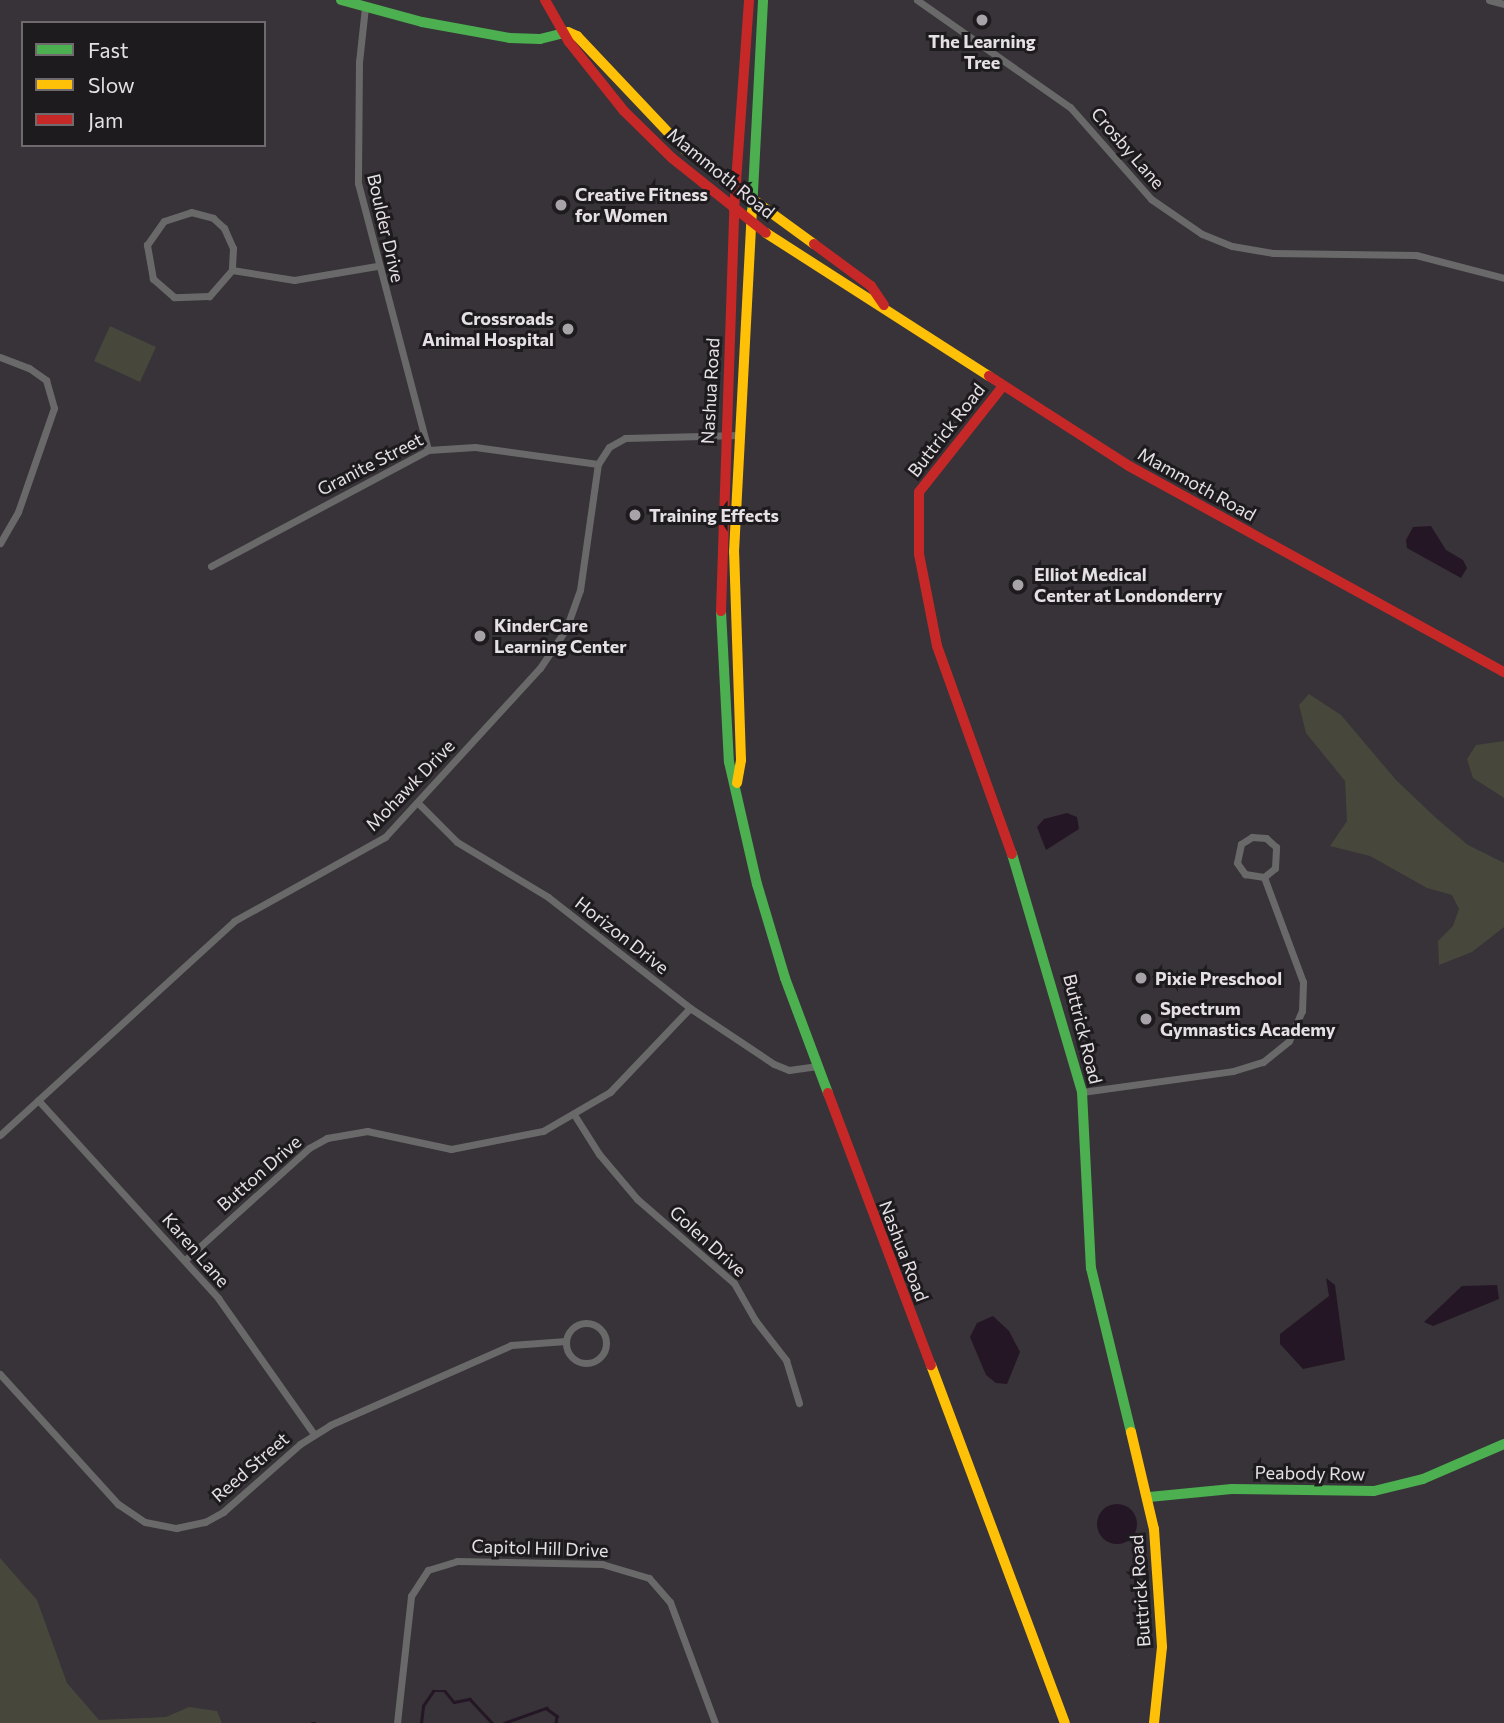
<!DOCTYPE html>
<style>
body{margin:0}
#map{position:relative;width:1504px;height:1723px;overflow:hidden;background:#373338;font-family:Commissioner,sans-serif}
div>[style]{position:absolute}
[style*='--x']{left:calc(var(--x)*1px);top:calc(var(--y)*1px);width:calc(var(--w)*1px);rotate:calc(var(--a)*1deg)}
.green>*{inset:0;background:#47473b}
.water>*{inset:0;background:#251626}
.round{border-radius:50%}
.stream>*{height:2.5px;margin:-1.25px;padding:0 1.25px;transform-origin:1.25px;border-radius:1.25px;background:#251626}
.street>*{height:7px;margin:-3.5px;padding:0 3.5px;transform-origin:3.5px;border-radius:3.5px;background:#6a6969}
.street>.ring{margin:-3.5px;padding:0;box-sizing:content-box;background:none;border:7px solid #6a6969;border-radius:50%}
.fast>*{height:10px;margin:-5px;padding:0 5px;transform-origin:5px;border-radius:5px;background:#4caf50}
.slow>*{height:10px;margin:-5px;padding:0 5px;transform-origin:5px;border-radius:5px;background:#ffc107}
.jam>*{height:10px;margin:-5px;padding:0 5px;transform-origin:5px;border-radius:5px;background:#c62828}
.dots>*{width:19px;height:19px;translate:-50% -50%;box-sizing:border-box;border:4px solid #1e1b1e;border-radius:50%}
span{translate:-50% -50%;white-space:nowrap;text-align:center;line-height:1.15;-webkit-text-stroke:6px #1e1b1e;paint-order:stroke}
.poi-label{font-size:18px;color:#e5e0e5;font-weight:700}
.left{translate:0 -50%;text-align:left}
.right{translate:-100% -50%;text-align:right}
.street-label{font-size:18px;color:#e5e0e5}
.legend{position:absolute;left:21px;top:21px;width:245px;height:126px;box-sizing:border-box;background:#1e1b1e;border:2px solid #6e6a6e;margin:0;padding:9px 12px;list-style:none;font-size:21px;color:#e5e0e5}
.legend li{display:flex;align-items:center;gap:14px;height:35px}
.legend b{width:35px;border:2px solid #6e6a6e}
</style>
<div id="map">
<div class="green">
<div style="clip-path:polygon(110px 326px,156px 347px,140px 382px,94px 361px)"></div>
<div style="clip-path:polygon(1309px 694px,1341px 715px,1396px 780px,1436px 818px,1468px 845px,1504px 863px,1504px 927px,1472px 952px,1439px 965px,1438px 941px,1453px 926px,1459px 909px,1452px 895px,1427px 888px,1370px 856px,1330px 846px,1347px 821px,1345px 781px,1306px 733px,1299px 705px)"></div>
<div style="clip-path:polygon(1504px 741px,1504px 798px,1473px 778px,1467px 759px,1476px 745px)"></div>
<div style="clip-path:polygon(0 1558px,37px 1600px,67px 1683px,99px 1720px,166px 1717px,189px 1707px,217px 1711px,222px 1723px,0 1723px)"></div>
</div>
<div class="water">
<div style="clip-path:polygon(1431px 526px,1446px 550px,1463px 560px,1467px 568px,1461px 578px,1407px 548px,1406px 540px,1413px 527px)"></div>
<div style="clip-path:polygon(1067px 813px,1077px 817px,1079px 829px,1046px 850px,1037px 827px,1044px 819px)"></div>
<div style="clip-path:polygon(1326px 1278px,1335px 1285px,1345px 1360px,1303px 1369px,1280px 1344px,1280px 1334px,1329px 1296px)"></div>
<div style="clip-path:polygon(1497px 1285px,1499px 1299px,1433px 1326px,1424px 1322px,1462px 1286px)"></div>
<div style="clip-path:polygon(993px 1316px,1009px 1331px,1020px 1352px,1007px 1384px,996px 1383px,986px 1375px,970px 1337px,977px 1323px)"></div>
<div class="round" style="left:1097px;top:1504px;width:40px;height:40px"></div>
</div>
<div class="stream">
<div style="--x:312;--y:1723;--w:3;--a:0"></div>
<div style="--x:421;--y:1723;--w:17;--a:-83"></div>
<div style="--x:423;--y:1706;--w:18;--a:-56"></div>
<div style="--x:433;--y:1691;--w:12;--a:0"></div>
<div style="--x:445;--y:1691;--w:14;--a:51"></div>
<div style="--x:454;--y:1702;--w:16;--a:-11"></div>
<div style="--x:470;--y:1699;--w:33;--a:47"></div>
<div style="--x:504;--y:1723;--w:45;--a:-19.7"></div>
<div style="--x:546;--y:1708;--w:14;--a:36"></div>
<div style="--x:557;--y:1716;--w:7;--a:98"></div>
</div>
<div class="street">
<div style="--x:917;--y:0;--w:187;--a:35"></div>
<div style="--x:1070;--y:107;--w:123;--a:48.6"></div>
<div style="--x:1151;--y:199;--w:62;--a:34.5"></div>
<div style="--x:1202;--y:234;--w:32;--a:22"></div>
<div style="--x:1232;--y:246;--w:42;--a:9.7"></div>
<div style="--x:1273;--y:253;--w:143;--a:0.8"></div>
<div style="--x:1416;--y:255;--w:91;--a:14.6"></div>
<div style="--x:1489;--y:0;--w:16;--a:15"></div>
<div style="--x:365;--y:7;--w:55;--a:96.2"></div>
<div style="--x:359;--y:62;--w:121;--a:90.5"></div>
<div style="--x:358;--y:183;--w:276;--a:75.3"></div>
<div style="--x:232;--y:270;--w:35;--a:131"></div>
<div style="--x:209;--y:296;--w:35;--a:178"></div>
<div style="--x:174;--y:297;--w:28;--a:-139"></div>
<div style="--x:153;--y:279;--w:35;--a:-100"></div>
<div style="--x:147;--y:245;--w:29;--a:-55"></div>
<div style="--x:164;--y:221;--w:28;--a:-18"></div>
<div style="--x:191;--y:212;--w:23;--a:15"></div>
<div style="--x:213;--y:218;--w:15;--a:42"></div>
<div style="--x:224;--y:228;--w:22;--a:66"></div>
<div style="--x:233;--y:248;--w:22;--a:93"></div>
<div style="--x:232;--y:270;--w:63;--a:9.2"></div>
<div style="--x:294;--y:280;--w:84;--a:-9.6"></div>
<div style="--x:0;--y:357;--w:31;--a:21"></div>
<div style="--x:29;--y:368;--w:21;--a:35"></div>
<div style="--x:46;--y:380;--w:29;--a:74"></div>
<div style="--x:54;--y:408;--w:110;--a:109.1"></div>
<div style="--x:18;--y:512;--w:36;--a:120"></div>
<div style="--x:211;--y:566;--w:246;--a:-28.1"></div>
<div style="--x:428;--y:450;--w:47;--a:-3.7"></div>
<div style="--x:475;--y:447;--w:124;--a:7.9"></div>
<div style="--x:418;--y:803;--w:55;--a:45"></div>
<div style="--x:457;--y:842;--w:106;--a:31.1"></div>
<div style="--x:548;--y:897;--w:180;--a:38"></div>
<div style="--x:690;--y:1008;--w:101;--a:33.7"></div>
<div style="--x:774;--y:1064;--w:16;--a:22"></div>
<div style="--x:789;--y:1070;--w:27;--a:-8"></div>
<div style="--x:1082;--y:1092;--w:152;--a:-7.9"></div>
<div style="--x:1233;--y:1071;--w:31;--a:-17"></div>
<div style="--x:1263;--y:1062;--w:33;--a:-39"></div>
<div style="--x:1289;--y:1041;--w:33;--a:-67"></div>
<div style="--x:1302;--y:1011;--w:29;--a:-88"></div>
<div style="--x:1303;--y:982;--w:112;--a:-110.4"></div>
<div style="--x:1264;--y:877;--w:14;--a:-39"></div>
<div style="--x:1275;--y:868;--w:21;--a:-87"></div>
<div style="--x:1276;--y:847;--w:13;--a:-138"></div>
<div style="--x:1266;--y:838;--w:14;--a:-176"></div>
<div style="--x:1252;--y:837;--w:13;--a:148"></div>
<div style="--x:1241;--y:844;--w:19;--a:102"></div>
<div style="--x:1237;--y:863;--w:14;--a:54"></div>
<div style="--x:1245;--y:874;--w:19;--a:9"></div>
<div style="--x:38;--y:1100;--w:268;--a:47.7"></div>
<div style="--x:218;--y:1298;--w:166;--a:54.8"></div>
<div style="--x:575;--y:1116;--w:45;--a:57.7"></div>
<div style="--x:599;--y:1154;--w:59;--a:49.8"></div>
<div style="--x:637;--y:1199;--w:128;--a:40.9"></div>
<div style="--x:734;--y:1283;--w:43;--a:60.4"></div>
<div style="--x:755;--y:1320;--w:51;--a:52.2"></div>
<div style="--x:786;--y:1360;--w:45;--a:73.2"></div>
<div style="--x:0;--y:1135;--w:317;--a:-42.4"></div>
<div style="--x:234;--y:921;--w:173;--a:-29.1"></div>
<div style="--x:385;--y:837;--w:229;--a:-47.5"></div>
<div style="--x:540;--y:668;--w:47;--a:-56.3"></div>
<div style="--x:566;--y:629;--w:41;--a:-70.3"></div>
<div style="--x:580;--y:590;--w:127;--a:-81.9"></div>
<div style="--x:598;--y:464;--w:20;--a:-57"></div>
<div style="--x:609;--y:447;--w:18;--a:-29"></div>
<div style="--x:625;--y:438;--w:115;--a:-1.5"></div>
<div style="--x:185;--y:1260;--w:167;--a:-42.1"></div>
<div style="--x:309;--y:1148;--w:21;--a:-29"></div>
<div style="--x:327;--y:1138;--w:41;--a:-9.9"></div>
<div style="--x:367;--y:1131;--w:86;--a:12.1"></div>
<div style="--x:451;--y:1149;--w:94;--a:-11.1"></div>
<div style="--x:543;--y:1131;--w:78;--a:-30.2"></div>
<div style="--x:610;--y:1092;--w:116;--a:-46.4"></div>
<div class="ring" style="left:566px;top:1323px;width:33px;height:33px"></div>
<div style="--x:0;--y:1374;--w:176;--a:47.8"></div>
<div style="--x:118;--y:1504;--w:32;--a:34"></div>
<div style="--x:145;--y:1522;--w:32;--a:11"></div>
<div style="--x:176;--y:1528;--w:30;--a:-12"></div>
<div style="--x:205;--y:1522;--w:21;--a:-29"></div>
<div style="--x:223;--y:1512;--w:103;--a:-41.4"></div>
<div style="--x:300;--y:1444;--w:36;--a:-32"></div>
<div style="--x:330;--y:1425;--w:198;--a:-23.8"></div>
<div style="--x:511;--y:1345;--w:55;--a:-4.2"></div>
<div style="--x:397;--y:1723;--w:128;--a:-83.7"></div>
<div style="--x:411;--y:1596;--w:31;--a:-57"></div>
<div style="--x:428;--y:1570;--w:30;--a:-17"></div>
<div style="--x:457;--y:1561;--w:145;--a:1.2"></div>
<div style="--x:602;--y:1564;--w:49;--a:16.6"></div>
<div style="--x:649;--y:1578;--w:32;--a:49"></div>
<div style="--x:670;--y:1602;--w:129;--a:69.6"></div>
</div>
<div class="fast">
<div style="--x:341;--y:0;--w:84;--a:15.2"></div>
<div style="--x:422;--y:22;--w:89;--a:10.3"></div>
<div style="--x:510;--y:38;--w:30;--a:2"></div>
<div style="--x:540;--y:39;--w:29;--a:-14"></div>
<div style="--x:752;--y:211;--w:211;--a:-87"></div>
<div style="--x:721;--y:611;--w:151;--a:87"></div>
<div style="--x:729;--y:762;--w:125;--a:77.1"></div>
<div style="--x:757;--y:884;--w:98;--a:73.4"></div>
<div style="--x:785;--y:978;--w:123;--a:69.5"></div>
<div style="--x:1012;--y:854;--w:248;--a:73.6"></div>
<div style="--x:1082;--y:1092;--w:176;--a:87.1"></div>
<div style="--x:1091;--y:1268;--w:169;--a:76.3"></div>
<div style="--x:1149;--y:1497;--w:83;--a:-5.5"></div>
<div style="--x:1232;--y:1489;--w:142;--a:0.8"></div>
<div style="--x:1374;--y:1491;--w:50;--a:-13.8"></div>
<div style="--x:1423;--y:1479;--w:88;--a:-23.4"></div>
</div>
<div class="slow">
<div style="--x:568;--y:32;--w:10;--a:24"></div>
<div style="--x:577;--y:36;--w:156;--a:46.6"></div>
<div style="--x:684;--y:149;--w:161;--a:36.2"></div>
<div style="--x:766;--y:233;--w:265;--a:32.7"></div>
<div style="--x:737;--y:783;--w:23;--a:-80"></div>
<div style="--x:741;--y:760;--w:208;--a:-91.9"></div>
<div style="--x:734;--y:552;--w:341;--a:-87"></div>
<div style="--x:931;--y:1365;--w:382;--a:69.5"></div>
<div style="--x:1131;--y:1432;--w:100;--a:76.7"></div>
<div style="--x:1154;--y:1529;--w:118;--a:86.1"></div>
<div style="--x:1162;--y:1647;--w:76;--a:96"></div>
</div>
<div class="jam">
<div style="--x:545;--y:0;--w:48;--a:60.3"></div>
<div style="--x:569;--y:42;--w:88;--a:51.4"></div>
<div style="--x:624;--y:111;--w:67;--a:44.4"></div>
<div style="--x:672;--y:158;--w:120;--a:38.6"></div>
<div style="--x:814;--y:244;--w:71;--a:36.4"></div>
<div style="--x:871;--y:286;--w:23;--a:56"></div>
<div style="--x:989;--y:376;--w:166;--a:32.7"></div>
<div style="--x:1129;--y:466;--w:428;--a:28.8"></div>
<div style="--x:1003;--y:386;--w:135;--a:128.4"></div>
<div style="--x:919;--y:492;--w:62;--a:90"></div>
<div style="--x:919;--y:554;--w:94;--a:78.9"></div>
<div style="--x:937;--y:646;--w:221;--a:70.2"></div>
<div style="--x:721;--y:611;--w:401;--a:-88.1"></div>
<div style="--x:734;--y:210;--w:211;--a:-85.9"></div>
<div style="--x:828;--y:1093;--w:291;--a:69.3"></div>
</div>
<div class="dots">
<div style="left:982px;top:20px;background:#a8a3a8"></div>
<div style="left:561px;top:205px;background:#a8a3a8"></div>
<div style="left:568px;top:329px;background:#a8a3a8"></div>
<div style="left:635px;top:515px;background:#a8a3a8"></div>
<div style="left:1018px;top:585px;background:#a8a3a8"></div>
<div style="left:480px;top:636px;background:#a8a3a8"></div>
<div style="left:1141px;top:978px;background:#a8a3a8"></div>
<div style="left:1146px;top:1019px;background:#a8a3a8"></div>
</div>
<div class="poi-label">
<span style="left:982px;top:52px">The Learning<br>Tree</span>
<span class="left" style="left:575px;top:205px">Creative Fitness<br>for Women</span>
<span class="right" style="left:554px;top:329px">Crossroads<br>Animal Hospital</span>
<span class="left" style="left:649px;top:515px">Training Effects</span>
<span class="left" style="left:1034px;top:585px">Elliot Medical<br>Center at Londonderry</span>
<span class="left" style="left:494px;top:636px">KinderCare<br>Learning Center</span>
<span class="left" style="left:1155px;top:978px">Pixie Preschool</span>
<span class="left" style="left:1160px;top:1019px">Spectrum<br>Gymnastics Academy</span>
</div>
<div class="street-label">
<span style="left:1128px;top:148px;rotate:49deg">Crosby Lane</span>
<span style="left:721px;top:173px;rotate:39deg">Mammoth Road</span>
<span style="left:386px;top:228px;rotate:77deg">Boulder Drive</span>
<span style="left:710px;top:391px;rotate:-87deg">Nashua Road</span>
<span style="left:946px;top:430px;rotate:-52deg">Buttrick Road</span>
<span style="left:370px;top:464px;rotate:-27deg">Granite Street</span>
<span style="left:1197px;top:484px;rotate:29deg">Mammoth Road</span>
<span style="left:410px;top:785px;rotate:-46deg">Mohawk Drive</span>
<span style="left:622px;top:935px;rotate:38deg">Horizon Drive</span>
<span style="left:1083px;top:1029px;rotate:76deg">Buttrick Road</span>
<span style="left:259px;top:1173px;rotate:-41deg">Button Drive</span>
<span style="left:708px;top:1241px;rotate:42deg">Golen Drive</span>
<span style="left:196px;top:1250px;rotate:49deg">Karen Lane</span>
<span style="left:904px;top:1251px;rotate:69deg">Nashua Road</span>
<span style="left:250px;top:1467px;rotate:-41deg">Reed Street</span>
<span style="left:1310px;top:1473px;rotate:1deg">Peabody Row</span>
<span style="left:540px;top:1548px;rotate:2deg">Capitol Hill Drive</span>
<span style="left:1140px;top:1591px;rotate:-94deg">Buttrick Road</span>
</div>
<ul class="legend">
<li><b style="height:9px;background:#4caf50"></b>Fast</li>
<li><b style="height:9px;background:#ffc107"></b>Slow</li>
<li><b style="height:9px;background:#c62828"></b>Jam</li>
</ul>
</div>
